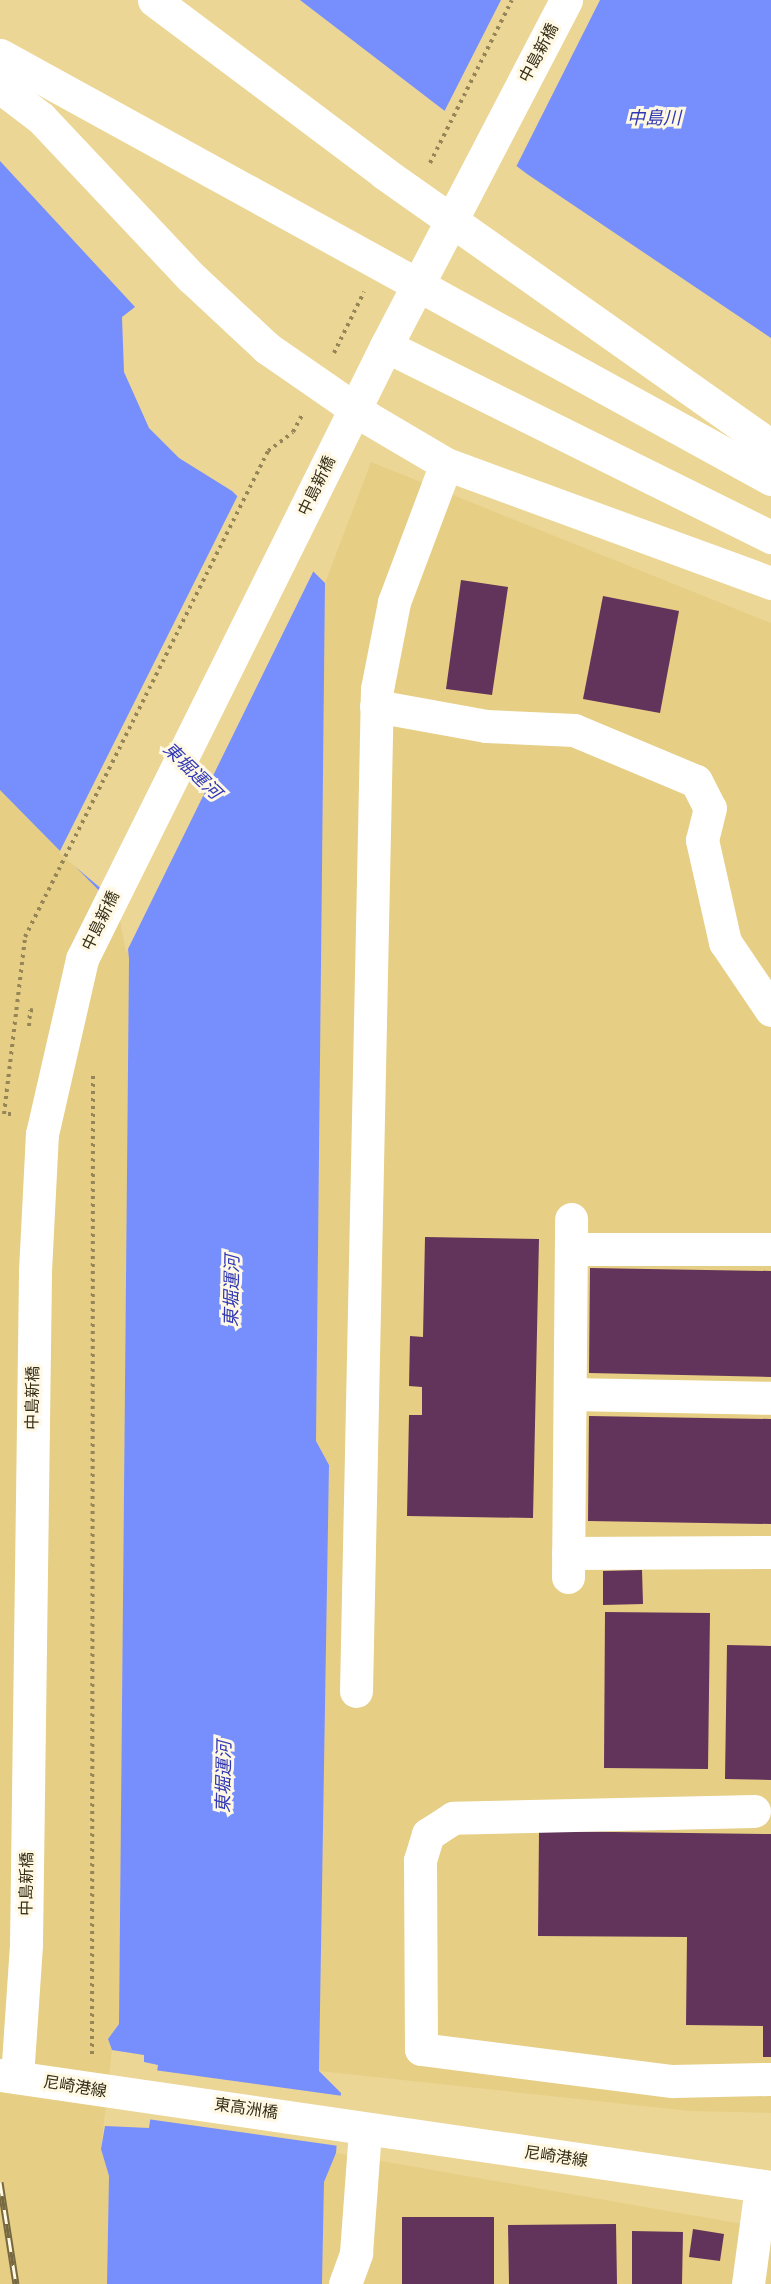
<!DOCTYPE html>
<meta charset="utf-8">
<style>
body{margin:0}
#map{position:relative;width:771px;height:2284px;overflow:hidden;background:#ebd695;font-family:Montserrat,"Noto Sans JP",sans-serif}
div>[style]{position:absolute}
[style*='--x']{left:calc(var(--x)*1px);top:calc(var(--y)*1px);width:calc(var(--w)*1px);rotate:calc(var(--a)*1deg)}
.built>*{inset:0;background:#e6ce85}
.water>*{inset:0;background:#778efd}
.pier>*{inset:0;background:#ebd695}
.building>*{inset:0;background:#62345c}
.path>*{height:4px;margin-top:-2px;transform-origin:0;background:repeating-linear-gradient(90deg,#958557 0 3px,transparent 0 7.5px)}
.minor>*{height:33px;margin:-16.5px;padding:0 16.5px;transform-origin:16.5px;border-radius:16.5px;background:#fff}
.major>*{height:33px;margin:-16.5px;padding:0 16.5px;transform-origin:16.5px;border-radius:16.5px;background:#fff}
.rail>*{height:7px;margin-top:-3.5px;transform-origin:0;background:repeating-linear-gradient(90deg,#fef8e5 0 14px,#766941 0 28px);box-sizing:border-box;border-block:2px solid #766941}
span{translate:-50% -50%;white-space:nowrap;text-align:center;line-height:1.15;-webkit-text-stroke:6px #fef8e5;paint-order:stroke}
.street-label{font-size:16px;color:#362d13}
.water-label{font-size:18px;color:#3037b5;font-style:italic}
</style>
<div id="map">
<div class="built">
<div style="clip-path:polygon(371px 462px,771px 623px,771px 2113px,690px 2111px,319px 2071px,329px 1465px,316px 1441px,325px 583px)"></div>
<div style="clip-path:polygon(0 790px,125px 917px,129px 959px,119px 2024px,108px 2039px,112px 2050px,101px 2149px,109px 2176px,107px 2284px,0 2284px)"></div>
<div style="clip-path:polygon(336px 2153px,771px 2229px,771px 2284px,322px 2284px,324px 2181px)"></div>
</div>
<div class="water">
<div style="clip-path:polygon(300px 0,771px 0,771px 338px,527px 174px)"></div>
<div style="clip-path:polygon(0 161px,135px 307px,122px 317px,124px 372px,149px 428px,179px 458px,232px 491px,325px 583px,316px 1441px,329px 1465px,319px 2071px,341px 2093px,336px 2153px,324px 2182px,322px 2284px,107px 2284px,109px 2176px,101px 2149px,105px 2126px,149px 2128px,158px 2065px,144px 2062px,144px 2055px,112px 2050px,108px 2039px,119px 2024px,129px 959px,125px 917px,0 790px)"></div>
</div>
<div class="pier">
<div style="clip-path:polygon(501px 0,600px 0,515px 169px,443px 114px)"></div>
<div style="clip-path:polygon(239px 493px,315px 568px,126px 953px,117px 902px,59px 853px)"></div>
<div style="clip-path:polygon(154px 2070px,343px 2096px,339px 2146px,147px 2119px)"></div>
</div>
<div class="building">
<div style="clip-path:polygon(461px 580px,508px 587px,492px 695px,446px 689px)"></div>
<div style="clip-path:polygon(603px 596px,679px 611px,660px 713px,583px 699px)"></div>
<div style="clip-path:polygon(425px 1237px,539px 1239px,533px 1518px,407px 1516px,409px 1415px,422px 1415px,422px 1387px,409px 1386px,410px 1336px,423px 1337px)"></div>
<div style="clip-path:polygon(590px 1268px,771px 1271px,771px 1377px,589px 1373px)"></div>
<div style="clip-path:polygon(589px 1416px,771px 1419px,771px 1524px,588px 1521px)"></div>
<div style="clip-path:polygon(642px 1570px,643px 1604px,603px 1605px,603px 1571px)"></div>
<div style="clip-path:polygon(605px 1612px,710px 1613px,708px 1769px,604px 1768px)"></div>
<div style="clip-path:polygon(727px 1645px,771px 1646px,771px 1780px,725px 1779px)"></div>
<div style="clip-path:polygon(539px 1831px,771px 1834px,771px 2057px,763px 2057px,763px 2026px,686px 2025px,687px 1937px,538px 1936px)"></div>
<div style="clip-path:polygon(402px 2217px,494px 2217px,494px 2284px,402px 2284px)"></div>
<div style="clip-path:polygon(616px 2224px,617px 2284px,509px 2284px,508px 2225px)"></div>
<div style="clip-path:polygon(693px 2229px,724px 2234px,720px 2261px,689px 2257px)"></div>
<div style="clip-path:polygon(632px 2231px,683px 2232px,682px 2284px,632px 2284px)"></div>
</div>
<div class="path">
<div style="--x:430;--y:163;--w:182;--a:-63.3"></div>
<div style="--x:334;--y:353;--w:68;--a:-63.8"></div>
<div style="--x:29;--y:1026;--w:16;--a:-86"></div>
<div style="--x:30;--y:1010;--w:6;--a:9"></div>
<div style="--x:11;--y:1114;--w:7;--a:180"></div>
<div style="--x:4;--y:1114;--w:178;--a:-83.2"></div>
<div style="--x:25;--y:937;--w:543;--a:-63.43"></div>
<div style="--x:268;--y:451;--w:31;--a:-37"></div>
<div style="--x:293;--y:432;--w:21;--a:-62"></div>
<div style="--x:92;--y:2054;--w:980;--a:-89.94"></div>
</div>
<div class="minor">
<div style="--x:154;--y:0;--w:288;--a:36.9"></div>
<div style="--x:384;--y:173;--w:474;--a:35.2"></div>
<div style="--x:0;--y:55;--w:880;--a:28.81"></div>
<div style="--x:0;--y:87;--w:51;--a:37.1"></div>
<div style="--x:41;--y:118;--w:220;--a:46.7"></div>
<div style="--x:192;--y:278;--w:103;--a:43"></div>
<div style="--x:267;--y:348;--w:123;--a:34.7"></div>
<div style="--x:368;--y:418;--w:91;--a:30.5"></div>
<div style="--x:446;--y:464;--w:346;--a:20.1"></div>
<div style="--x:386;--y:346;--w:430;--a:26.4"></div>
<div style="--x:376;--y:706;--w:112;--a:10.3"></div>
<div style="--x:486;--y:726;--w:88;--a:2.6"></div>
<div style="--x:574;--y:730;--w:132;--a:22.7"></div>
<div style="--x:696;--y:781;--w:30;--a:63"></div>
<div style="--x:710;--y:808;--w:33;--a:104"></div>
<div style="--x:702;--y:840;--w:105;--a:77.3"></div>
<div style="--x:725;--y:942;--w:82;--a:55.9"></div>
<div style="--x:571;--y:1249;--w:200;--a:0"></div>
<div style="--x:570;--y:1394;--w:201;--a:1.1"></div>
<div style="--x:568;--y:1553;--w:203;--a:-0.3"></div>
<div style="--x:568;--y:1577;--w:358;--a:-89.5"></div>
<div style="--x:356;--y:1691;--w:1002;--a:-88.8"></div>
<div style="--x:377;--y:689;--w:89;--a:-78.9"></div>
<div style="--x:394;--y:602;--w:147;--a:-69.4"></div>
<div style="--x:754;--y:1811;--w:301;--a:178.7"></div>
<div style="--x:453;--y:1818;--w:30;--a:147"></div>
<div style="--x:428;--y:1834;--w:27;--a:107"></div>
<div style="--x:420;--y:1860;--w:189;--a:89.7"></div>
<div style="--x:421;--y:2049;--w:253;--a:7.3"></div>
<div style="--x:672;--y:2081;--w:99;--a:-1.2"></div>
<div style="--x:17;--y:2077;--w:133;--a:-86.1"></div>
<div style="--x:26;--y:1944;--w:673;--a:-89.23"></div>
<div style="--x:35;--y:1271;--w:137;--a:-87.1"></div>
<div style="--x:42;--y:1134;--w:180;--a:-77.1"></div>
<div style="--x:82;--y:959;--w:684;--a:-63.62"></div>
<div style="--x:386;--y:346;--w:390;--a:-62.5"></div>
<div style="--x:345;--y:2284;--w:33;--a:-70"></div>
<div style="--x:356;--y:2253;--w:124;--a:-85.8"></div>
<div style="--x:748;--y:2284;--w:99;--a:-82.4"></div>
</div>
<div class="major">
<div style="--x:0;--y:2075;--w:779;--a:8.27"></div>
</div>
<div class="rail">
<div style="--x:0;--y:2182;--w:103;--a:81.1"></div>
</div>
<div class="street-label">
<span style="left:539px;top:53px;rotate:-62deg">中島新橋</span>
<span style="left:317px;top:486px;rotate:-64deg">中島新橋</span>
<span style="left:101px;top:921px;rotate:-64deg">中島新橋</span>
<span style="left:33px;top:1398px;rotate:-89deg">中島新橋</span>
<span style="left:27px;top:1884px;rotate:-89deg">中島新橋</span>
<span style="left:75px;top:2087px;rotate:9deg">尼崎港線</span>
<span style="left:246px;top:2109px;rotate:8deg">東高洲橋</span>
<span style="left:556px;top:2157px;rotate:8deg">尼崎港線</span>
</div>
<div class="water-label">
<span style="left:654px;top:118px">中島川</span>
<span style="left:192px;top:771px;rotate:44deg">東堀運河</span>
<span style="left:232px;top:1291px;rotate:-89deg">東堀運河</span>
<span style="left:224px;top:1777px;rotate:-89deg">東堀運河</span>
</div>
</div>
